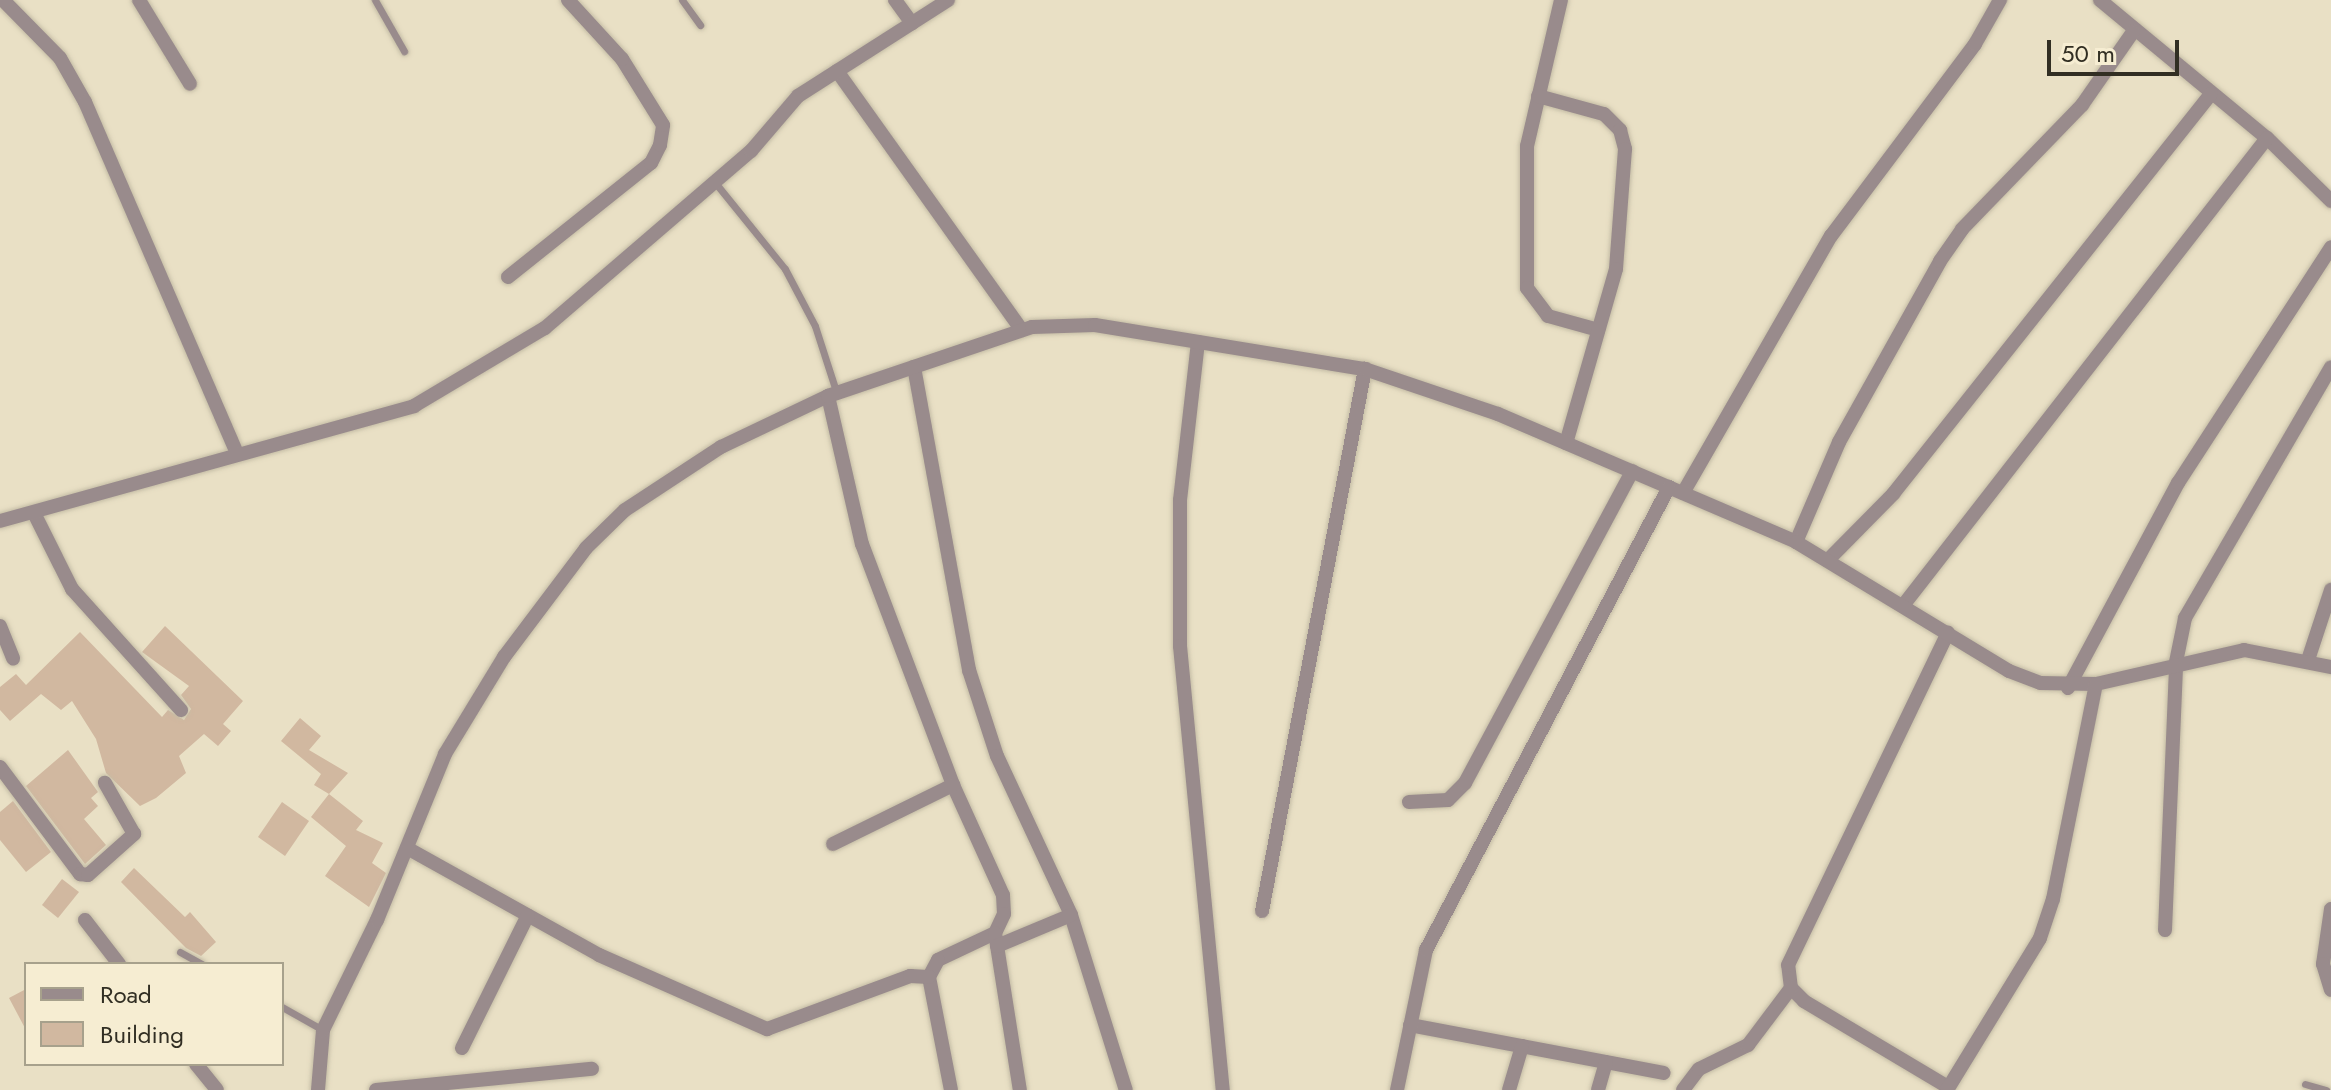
<!DOCTYPE html>
<style>
body{margin:0}
#map{position:relative;width:2331px;height:1090px;overflow:hidden;background:#e9e0c5;font-family:Jost,sans-serif}
div>[style]{position:absolute}
[style*='--x']{left:calc(var(--x)*1px);top:calc(var(--y)*1px);width:calc(var(--w)*1px);rotate:calc(var(--a)*1deg)}
.building>*{inset:0;background:#d1b8a0}
.roads{filter:drop-shadow(0 0 2px #c4bca5) drop-shadow(0 0 2px #c4bca5)}
.lane>*{height:7px;margin:-3.5px;padding:0 3.5px;transform-origin:3.5px;border-radius:3.5px;background:#998b8c}
.street>*{height:14px;margin:-7px;padding:0 7px;transform-origin:7px;border-radius:7px;background:#998b8c}
span{translate:-50% -50%;white-space:nowrap;text-align:center;line-height:1.15;-webkit-text-stroke:6px #f6edd2;paint-order:stroke}
.legend{position:absolute;left:24px;top:962px;width:260px;height:104px;box-sizing:border-box;background:#f6edd2;border:2px solid #a7a18c;margin:0;padding:10px 14px;list-style:none;font-size:24px;color:#312e23}
.legend li{display:flex;align-items:center;gap:16px;height:40px}
.legend b{width:40px;border:2px solid #a7a18c}
.scale{position:absolute;left:2047px;top:40px;width:132px;height:36px;box-sizing:border-box;border:4px solid #312e23;border-top:0;padding-left:10px;font-size:24px;line-height:28px;white-space:nowrap;color:#312e23;-webkit-text-stroke:6px #f6edd2;paint-order:stroke}
</style>
<div id="map">
<div class="building">
<div style="clip-path:polygon(165px 626px,243px 701px,223px 724px,231px 731px,218px 746px,204px 734px,179px 756px,186px 773px,156px 798px,140px 806px,106px 773px,96px 739px,72px 701px,61px 710px,41px 694px,10px 721px,0 710px,0 687px,16px 674px,26px 685px,80px 632px,162px 717px,168px 710px,184px 720px,191px 709px,181px 695px,189px 686px,142px 652px)"></div>
<div style="clip-path:polygon(300px 718px,321px 736px,309px 750px,348px 773px,329px 794px,363px 821px,356px 830px,383px 843px,372px 863px,386px 873px,369px 907px,325px 876px,346px 846px,311px 817px,329px 794px,314px 785px,321px 774px,281px 741px)"></div>
<div style="clip-path:polygon(68px 750px,98px 792px,91px 798px,98px 806px,84px 819px,106px 845px,85px 864px,26px 786px)"></div>
<div style="clip-path:polygon(13px 801px,51px 852px,26px 872px,0 840px,0 812px)"></div>
<div style="clip-path:polygon(282px 802px,309px 821px,285px 856px,258px 837px)"></div>
<div style="clip-path:polygon(134px 868px,185px 917px,190px 912px,216px 942px,201px 956px,186px 948px,121px 882px)"></div>
<div style="clip-path:polygon(62px 879px,79px 892px,58px 918px,42px 905px)"></div>
<div style="clip-path:polygon(26px 989px,26px 1030px,9px 998px)"></div>
</div>
<div class="roads">
<div class="lane">
<div style="--x:375;--y:0;--w:59;--a:60.4"></div>
<div style="--x:682;--y:0;--w:31;--a:54"></div>
<div style="--x:713;--y:180;--w:114;--a:51"></div>
<div style="--x:785;--y:269;--w:64;--a:62.2"></div>
<div style="--x:815;--y:326;--w:71;--a:72.1"></div>
<div style="--x:180;--y:952;--w:25;--a:29"></div>
<div style="--x:282;--y:1007;--w:47;--a:29.3"></div>
<div style="--x:2305;--y:1084;--w:22;--a:16"></div>
</div>
<div class="street">
<div style="--x:3;--y:0;--w:81;--a:45.5"></div>
<div style="--x:60;--y:58;--w:51;--a:60.4"></div>
<div style="--x:85;--y:102;--w:380;--a:66.6"></div>
<div style="--x:139;--y:0;--w:98;--a:58.7"></div>
<div style="--x:895;--y:0;--w:29;--a:54"></div>
<div style="--x:1561;--y:0;--w:150;--a:103.1"></div>
<div style="--x:1527;--y:146;--w:142;--a:90"></div>
<div style="--x:1527;--y:288;--w:35;--a:53"></div>
<div style="--x:1548;--y:316;--w:52;--a:15.6"></div>
<div style="--x:2100;--y:0;--w:217;--a:39.6"></div>
<div style="--x:2267;--y:138;--w:90;--a:44.5"></div>
<div style="--x:837;--y:71;--w:318;--a:54.5"></div>
<div style="--x:1538;--y:96;--w:68;--a:15.3"></div>
<div style="--x:1604;--y:114;--w:23;--a:45"></div>
<div style="--x:1620;--y:130;--w:20;--a:75"></div>
<div style="--x:1625;--y:149;--w:120;--a:94.3"></div>
<div style="--x:1616;--y:269;--w:181;--a:106"></div>
<div style="--x:508;--y:277;--w:183;--a:-38.6"></div>
<div style="--x:651;--y:163;--w:20;--a:-63"></div>
<div style="--x:660;--y:145;--w:20;--a:-81"></div>
<div style="--x:663;--y:125;--w:78;--a:-121.8"></div>
<div style="--x:622;--y:59;--w:80;--a:-132.5"></div>
<div style="--x:1198;--y:342;--w:159;--a:96.5"></div>
<div style="--x:1180;--y:500;--w:146;--a:90"></div>
<div style="--x:1180;--y:646;--w:446;--a:84.5"></div>
<div style="--x:914;--y:367;--w:308;--a:79.7"></div>
<div style="--x:969;--y:670;--w:90;--a:72"></div>
<div style="--x:997;--y:756;--w:175;--a:65"></div>
<div style="--x:1071;--y:915;--w:183;--a:72.6"></div>
<div style="--x:828;--y:396;--w:152;--a:77.1"></div>
<div style="--x:862;--y:544;--w:258;--a:69.3"></div>
<div style="--x:953;--y:785;--w:121;--a:65.6"></div>
<div style="--x:1003;--y:895;--w:19;--a:87"></div>
<div style="--x:1004;--y:914;--w:21;--a:115"></div>
<div style="--x:995;--y:933;--w:63;--a:154.7"></div>
<div style="--x:938;--y:960;--w:19;--a:118"></div>
<div style="--x:929;--y:977;--w:115;--a:79"></div>
<div style="--x:1683;--y:493;--w:297;--a:-60.1"></div>
<div style="--x:1831;--y:236;--w:240;--a:-53.1"></div>
<div style="--x:1975;--y:44;--w:51;--a:-60.4"></div>
<div style="--x:34;--y:513;--w:85;--a:63.4"></div>
<div style="--x:72;--y:589;--w:163;--a:48"></div>
<div style="--x:0;--y:521;--w:430;--a:-15.5"></div>
<div style="--x:414;--y:406;--w:152;--a:-30.8"></div>
<div style="--x:545;--y:328;--w:272;--a:-40.7"></div>
<div style="--x:751;--y:151;--w:72;--a:-49.5"></div>
<div style="--x:798;--y:96;--w:178;--a:-32.6"></div>
<div style="--x:1796;--y:542;--w:109;--a:-66.7"></div>
<div style="--x:1839;--y:442;--w:207;--a:-60.8"></div>
<div style="--x:1940;--y:261;--w:39;--a:-55"></div>
<div style="--x:1962;--y:229;--w:173;--a:-45.9"></div>
<div style="--x:2082;--y:105;--w:89;--a:-55.1"></div>
<div style="--x:1828;--y:560;--w:93;--a:-45.4"></div>
<div style="--x:1893;--y:494;--w:511;--a:-51.52"></div>
<div style="--x:1905;--y:603;--w:589;--a:-52.1"></div>
<div style="--x:0;--y:626;--w:35;--a:68"></div>
<div style="--x:2308;--y:660;--w:74;--a:-71.8"></div>
<div style="--x:2068;--y:688;--w:233;--a:-61.8"></div>
<div style="--x:2178;--y:483;--w:281;--a:-57"></div>
<div style="--x:0;--y:767;--w:134;--a:53.2"></div>
<div style="--x:80;--y:874;--w:8;--a:7"></div>
<div style="--x:88;--y:875;--w:62;--a:-41.7"></div>
<div style="--x:134;--y:834;--w:59;--a:-119.6"></div>
<div style="--x:1409;--y:802;--w:39;--a:-3"></div>
<div style="--x:1448;--y:800;--w:24;--a:-45"></div>
<div style="--x:1465;--y:783;--w:354;--a:-61.8"></div>
<div style="--x:833;--y:844;--w:134;--a:-26.2"></div>
<div style="--x:407;--y:848;--w:220;--a:29.1"></div>
<div style="--x:599;--y:955;--w:184;--a:23.8"></div>
<div style="--x:767;--y:1029;--w:153;--a:-20.3"></div>
<div style="--x:910;--y:976;--w:19;--a:3"></div>
<div style="--x:2331;--y:909;--w:56;--a:98.3"></div>
<div style="--x:2323;--y:964;--w:27;--a:73"></div>
<div style="--x:1262;--y:911;--w:552;--a:-79.24"></div>
<div style="--x:85;--y:920;--w:56;--a:52.3"></div>
<div style="--x:2165;--y:930;--w:268;--a:-87.6"></div>
<div style="--x:2176;--y:662;--w:45;--a:-78.4"></div>
<div style="--x:2185;--y:618;--w:290;--a:-59.8"></div>
<div style="--x:995;--y:933;--w:159;--a:81"></div>
<div style="--x:997;--y:946;--w:80;--a:-22.7"></div>
<div style="--x:1410;--y:1025;--w:258;--a:10.7"></div>
<div style="--x:462;--y:1048;--w:148;--a:-63.6"></div>
<div style="--x:196;--y:1064;--w:33;--a:51"></div>
<div style="--x:1948;--y:1087;--w:168;--a:-149.2"></div>
<div style="--x:1804;--y:1001;--w:18;--a:-135"></div>
<div style="--x:1791;--y:988;--w:23;--a:-97"></div>
<div style="--x:1788;--y:965;--w:369;--a:-64.3"></div>
<div style="--x:318;--y:1090;--w:60;--a:-85.2"></div>
<div style="--x:323;--y:1030;--w:123;--a:-63.9"></div>
<div style="--x:377;--y:920;--w:179;--a:-67.7"></div>
<div style="--x:445;--y:754;--w:114;--a:-58.7"></div>
<div style="--x:504;--y:657;--w:136;--a:-53"></div>
<div style="--x:586;--y:548;--w:54;--a:-44.3"></div>
<div style="--x:625;--y:510;--w:115;--a:-33.3"></div>
<div style="--x:721;--y:447;--w:119;--a:-25.5"></div>
<div style="--x:828;--y:396;--w:215;--a:-18.7"></div>
<div style="--x:1032;--y:327;--w:63;--a:-1.8"></div>
<div style="--x:1095;--y:325;--w:274;--a:9.3"></div>
<div style="--x:1365;--y:369;--w:140;--a:18.7"></div>
<div style="--x:1498;--y:414;--w:324;--a:23.2"></div>
<div style="--x:1796;--y:542;--w:249;--a:31.2"></div>
<div style="--x:2009;--y:671;--w:33;--a:21"></div>
<div style="--x:2040;--y:683;--w:56;--a:1"></div>
<div style="--x:2096;--y:684;--w:152;--a:-12.9"></div>
<div style="--x:2244;--y:650;--w:89;--a:11.1"></div>
<div style="--x:376;--y:1090;--w:217;--a:-5.6"></div>
<div style="--x:1397;--y:1090;--w:143;--a:-78.3"></div>
<div style="--x:1426;--y:950;--w:523;--a:-62.31"></div>
<div style="--x:1509;--y:1090;--w:46;--a:-73.5"></div>
<div style="--x:1598;--y:1090;--w:29;--a:-74"></div>
<div style="--x:1683;--y:1090;--w:26;--a:-53"></div>
<div style="--x:1699;--y:1069;--w:55;--a:-26.1"></div>
<div style="--x:1748;--y:1045;--w:71;--a:-53"></div>
<div style="--x:1947;--y:1090;--w:178;--a:-58.5"></div>
<div style="--x:2040;--y:938;--w:41;--a:-71.6"></div>
<div style="--x:2053;--y:899;--w:219;--a:-78.7"></div>
</div>
</div>
<ul class="legend">
<li><b style="height:10px;background:#998b8c"></b>Road</li>
<li><b style="height:22px;background:#d1b8a0"></b>Building</li>
</ul>
<div class="scale">50 m</div>
</div>
